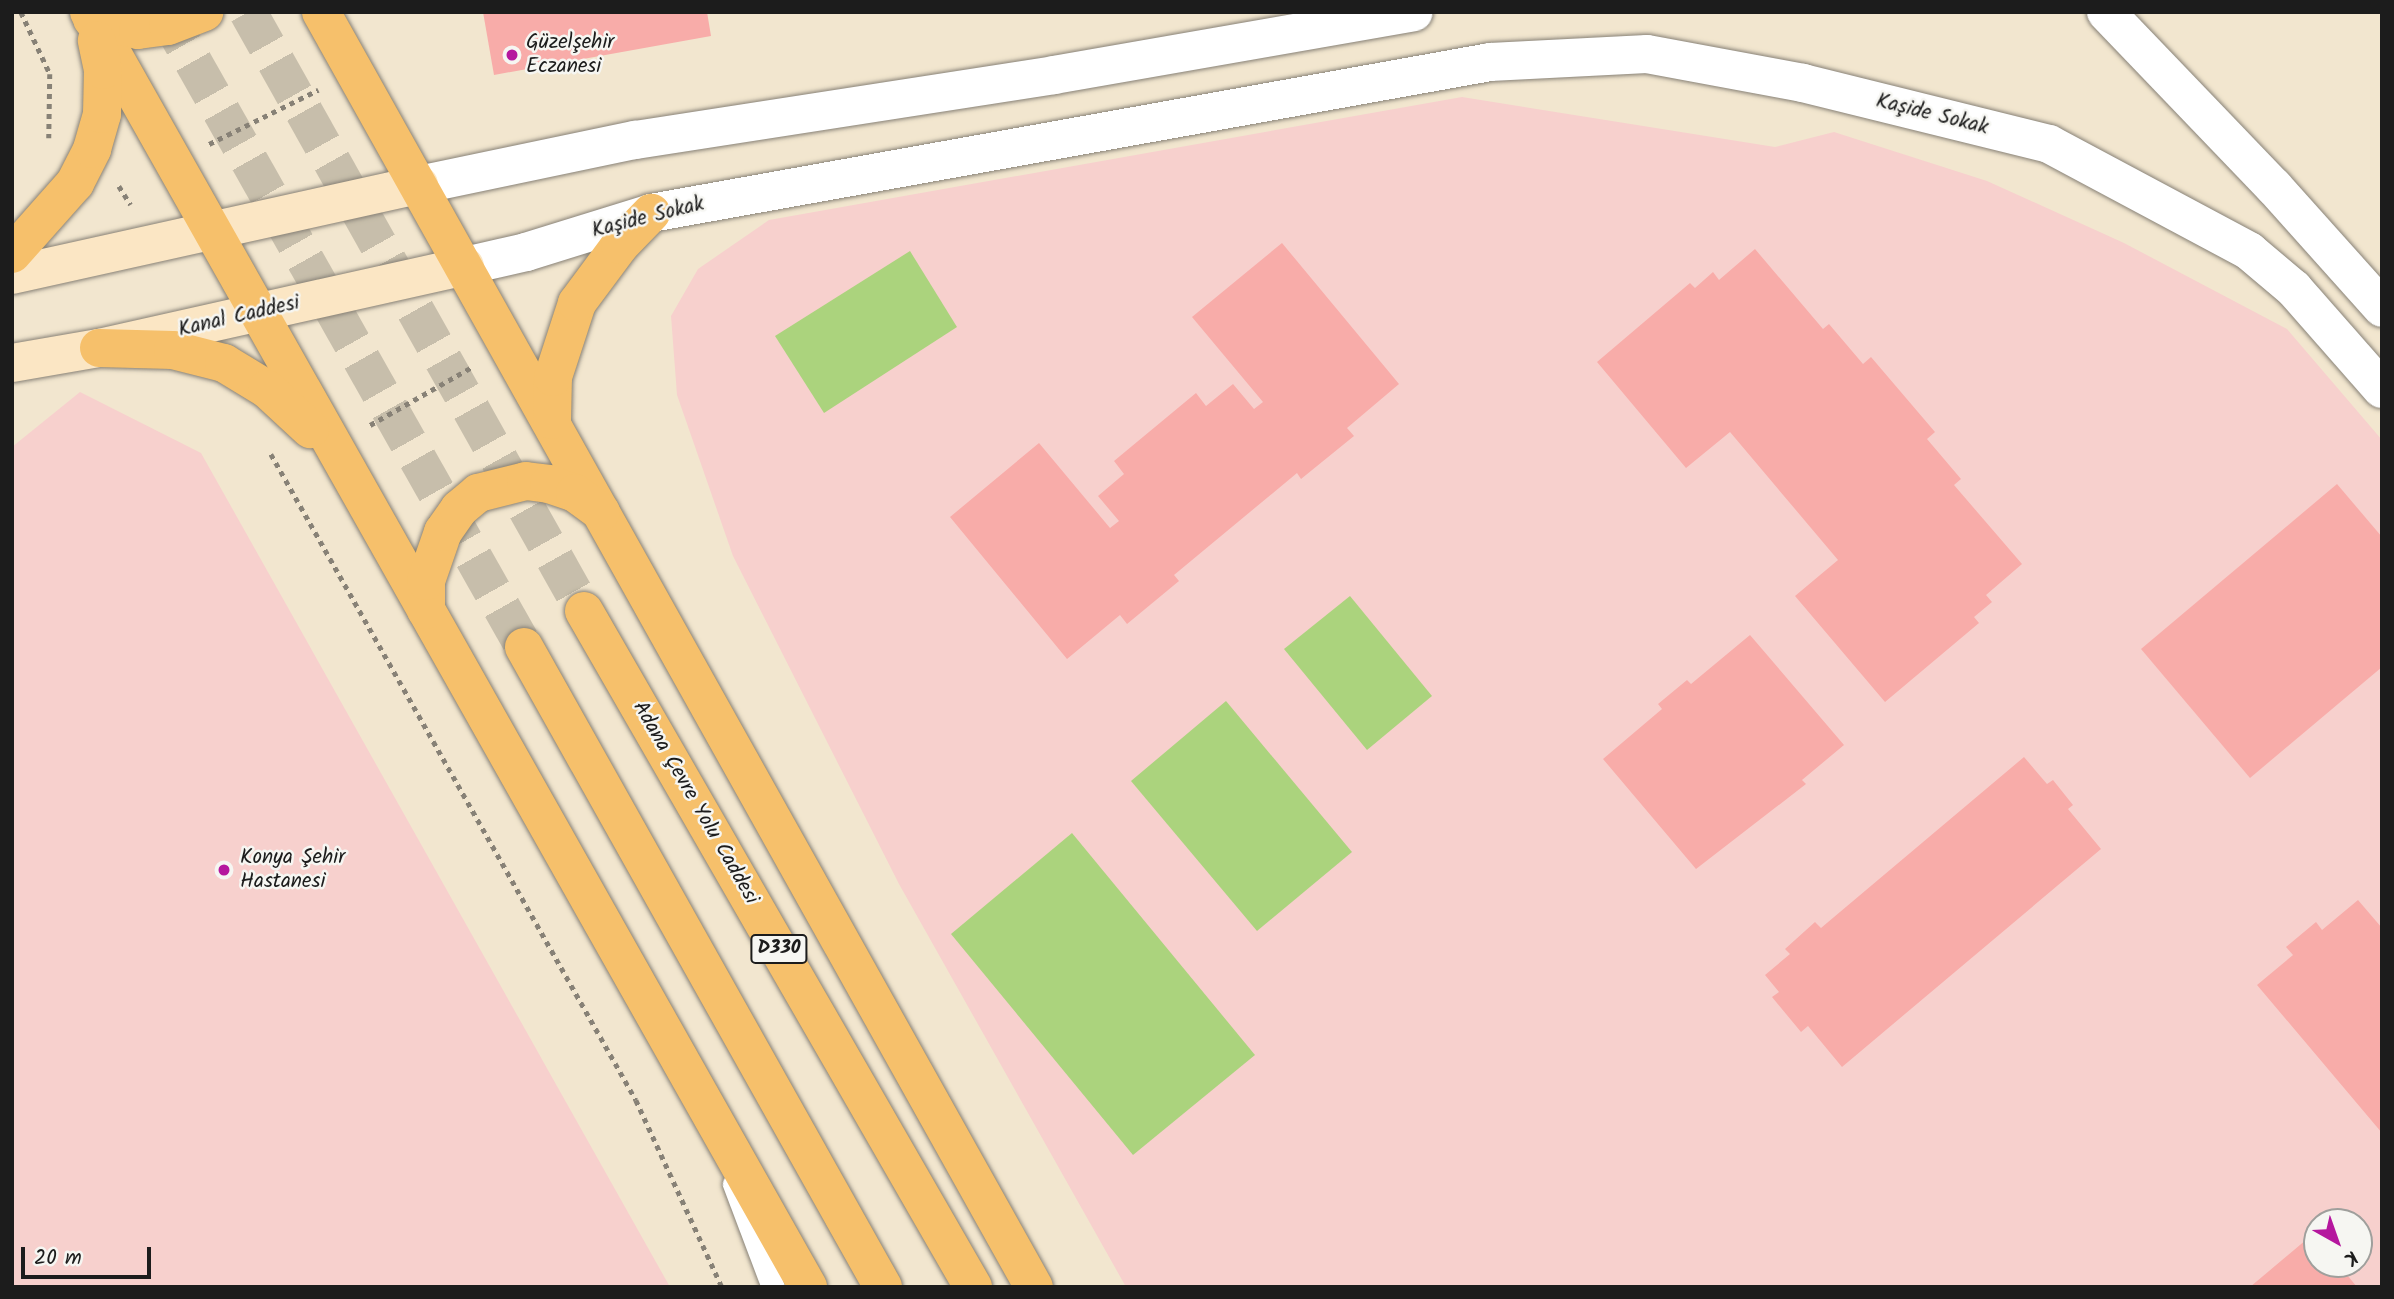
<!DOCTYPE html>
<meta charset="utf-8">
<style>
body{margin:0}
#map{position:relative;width:2394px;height:1299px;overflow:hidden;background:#f2e6cf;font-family:Kalam,sans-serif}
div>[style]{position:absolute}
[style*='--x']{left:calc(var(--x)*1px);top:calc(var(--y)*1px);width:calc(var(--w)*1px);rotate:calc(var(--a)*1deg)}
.built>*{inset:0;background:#f7d0cd}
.green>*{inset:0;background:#abd37d}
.building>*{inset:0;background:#f8aca9}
.trunk-tunnel>*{height:38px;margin-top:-19px;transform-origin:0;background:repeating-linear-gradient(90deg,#c7beab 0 38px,transparent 0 57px)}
.path>*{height:4.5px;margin-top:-2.25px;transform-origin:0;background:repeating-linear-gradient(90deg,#878176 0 5px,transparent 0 10px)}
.roads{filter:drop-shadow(0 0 2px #878176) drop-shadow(0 0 2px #878176)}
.service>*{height:23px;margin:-11.5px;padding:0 11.5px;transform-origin:11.5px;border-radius:11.5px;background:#fff}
.tertiary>*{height:38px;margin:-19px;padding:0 19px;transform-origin:19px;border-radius:19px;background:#fff}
.secondary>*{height:38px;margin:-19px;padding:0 19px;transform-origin:19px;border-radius:19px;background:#fbe6c4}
.trunk>*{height:38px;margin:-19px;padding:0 19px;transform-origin:19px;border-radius:19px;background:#f6c06b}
.dots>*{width:19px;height:19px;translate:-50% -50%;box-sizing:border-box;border:4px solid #f6f6f2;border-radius:50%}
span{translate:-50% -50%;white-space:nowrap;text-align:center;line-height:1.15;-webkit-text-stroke:5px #f6f6f2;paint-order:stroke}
.shield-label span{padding:2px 5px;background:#f6f6f2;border:2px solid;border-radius:5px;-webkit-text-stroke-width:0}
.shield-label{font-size:19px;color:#1c1c1c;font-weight:700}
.poi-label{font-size:21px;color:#1c1c1c}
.left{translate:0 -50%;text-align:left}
.street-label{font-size:21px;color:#1c1c1c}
.frame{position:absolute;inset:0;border:14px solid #1c1c1c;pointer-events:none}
.north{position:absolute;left:2303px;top:1208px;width:70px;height:70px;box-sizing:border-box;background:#f6f6f2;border:2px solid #9f9f9c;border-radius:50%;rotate:140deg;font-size:19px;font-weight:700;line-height:28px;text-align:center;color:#1c1c1c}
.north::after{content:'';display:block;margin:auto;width:24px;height:32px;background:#b5179e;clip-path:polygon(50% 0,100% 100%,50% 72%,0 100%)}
.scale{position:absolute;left:21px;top:1247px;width:130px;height:32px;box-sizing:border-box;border:4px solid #1c1c1c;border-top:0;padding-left:9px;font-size:21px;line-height:24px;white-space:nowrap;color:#1c1c1c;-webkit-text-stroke:5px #f6f6f2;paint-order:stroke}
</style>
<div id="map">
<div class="built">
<div style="clip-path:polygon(evenodd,1462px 97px,1775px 147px,1834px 132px,1987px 181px,2124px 243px,2287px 329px,2382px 440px,2382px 1287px,1126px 1287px,899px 884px,733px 556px,677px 395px,671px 316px,698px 269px,769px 220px,1462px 97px,2317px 1222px,2359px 1222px,2359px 1264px,2317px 1264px,2317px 1222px)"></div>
<div style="clip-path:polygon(80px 392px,201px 453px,670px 1287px,12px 1287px,12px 447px)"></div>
</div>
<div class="green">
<div style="clip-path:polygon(910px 251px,957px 327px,824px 413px,775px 336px)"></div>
<div style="clip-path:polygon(1350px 596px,1432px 696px,1367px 750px,1284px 649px)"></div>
<div style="clip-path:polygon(1226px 701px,1352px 852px,1257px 931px,1131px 781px)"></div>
<div style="clip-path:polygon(1072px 833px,1255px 1055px,1133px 1155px,951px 934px)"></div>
</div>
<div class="building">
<div style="clip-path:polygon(483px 12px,707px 12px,711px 36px,494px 75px)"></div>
<div style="clip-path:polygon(1282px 243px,1399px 384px,1347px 428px,1354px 436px,1301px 479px,1297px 473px,1174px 575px,1179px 581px,1127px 624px,1120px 615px,1067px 659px,950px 517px,1039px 443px,1110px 528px,1119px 521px,1098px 496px,1124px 474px,1114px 461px,1196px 393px,1206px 406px,1233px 384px,1254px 409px,1263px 402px,1192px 317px)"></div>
<div style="clip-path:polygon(1755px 249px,1823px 329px,1829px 324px,1863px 364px,1871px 357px,1935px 432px,1927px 439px,1961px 479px,1954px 485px,2022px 564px,1986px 595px,1992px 602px,1974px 617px,1979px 623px,1885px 702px,1795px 596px,1838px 560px,1730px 432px,1686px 468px,1597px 362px,1690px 283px,1695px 288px,1713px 272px,1719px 280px)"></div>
<div style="clip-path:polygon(2337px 484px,2382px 537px,2382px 667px,2250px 778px,2141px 649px)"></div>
<div style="clip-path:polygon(1750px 635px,1844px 745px,1802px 780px,1806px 784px,1696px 869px,1603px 759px,1662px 709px,1658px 704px,1687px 680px,1691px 684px)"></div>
<div style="clip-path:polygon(2024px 757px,2047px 784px,2053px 780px,2073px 805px,2068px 809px,2101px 849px,1842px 1067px,1808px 1026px,1801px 1032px,1772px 997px,1779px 992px,1765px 975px,1790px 954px,1785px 949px,1815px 922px,1821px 928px)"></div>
<div style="clip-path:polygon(2358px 900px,2382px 928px,2382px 1133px,2257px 985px,2293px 955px,2286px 947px,2316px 922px,2322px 930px)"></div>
<div style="clip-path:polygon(2313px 1234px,2317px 1239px,2317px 1264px,2338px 1264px,2357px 1287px,2250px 1287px)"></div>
</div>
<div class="trunk-tunnel">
<div style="--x:165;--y:12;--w:729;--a:60.52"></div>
<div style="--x:248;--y:12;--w:687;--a:60.71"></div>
</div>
<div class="path">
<div style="--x:21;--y:12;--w:68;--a:64.9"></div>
<div style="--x:50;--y:74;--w:64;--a:90.9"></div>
<div style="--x:209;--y:144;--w:122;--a:-26.4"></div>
<div style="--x:119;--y:186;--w:22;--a:58"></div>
<div style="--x:370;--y:425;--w:117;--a:-29.6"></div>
<div style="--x:271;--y:454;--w:742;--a:60.53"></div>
<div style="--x:636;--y:1100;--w:206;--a:65.3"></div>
</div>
<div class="roads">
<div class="service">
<div style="--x:734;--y:1184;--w:110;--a:69.3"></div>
</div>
<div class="tertiary">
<div style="--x:2106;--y:12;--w:243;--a:46.2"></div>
<div style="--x:2274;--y:187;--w:162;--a:48.2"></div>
<div style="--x:419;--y:185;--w:221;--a:-11.8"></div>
<div style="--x:635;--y:140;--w:424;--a:-8.8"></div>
<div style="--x:1054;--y:75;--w:365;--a:-9.9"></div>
<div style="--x:465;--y:266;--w:63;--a:-12.9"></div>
<div style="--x:526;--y:252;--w:131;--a:-17.3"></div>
<div style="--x:651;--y:213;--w:852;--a:-10.2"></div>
<div style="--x:1490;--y:62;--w:157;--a:-2.9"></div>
<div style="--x:1647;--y:54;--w:159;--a:10.5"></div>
<div style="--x:1803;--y:83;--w:253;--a:13.9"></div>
<div style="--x:2049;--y:144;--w:227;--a:28.1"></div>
<div style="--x:2249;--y:251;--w:59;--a:40.2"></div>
<div style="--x:2294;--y:289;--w:133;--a:48.7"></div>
</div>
<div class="secondary">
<div style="--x:12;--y:275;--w:417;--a:-12.5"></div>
<div style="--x:12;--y:363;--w:88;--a:-9.8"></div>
<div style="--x:99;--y:348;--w:375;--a:-12.6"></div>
</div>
<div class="trunk">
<div style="--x:89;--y:12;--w:1464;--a:60.58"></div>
<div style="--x:321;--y:12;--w:1461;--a:60.79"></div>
<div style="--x:92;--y:19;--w:47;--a:13.4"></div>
<div style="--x:138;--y:30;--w:30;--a:-8"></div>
<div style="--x:168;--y:26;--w:39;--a:-21"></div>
<div style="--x:12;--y:254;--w:95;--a:-48.4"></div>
<div style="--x:75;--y:183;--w:38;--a:-63"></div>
<div style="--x:92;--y:149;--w:36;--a:-74"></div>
<div style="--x:102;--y:114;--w:44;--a:-88.7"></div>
<div style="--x:103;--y:70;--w:30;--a:-102"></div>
<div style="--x:99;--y:348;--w:74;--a:1.5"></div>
<div style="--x:173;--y:350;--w:53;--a:14.3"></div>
<div style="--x:224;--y:363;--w:50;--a:31.2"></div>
<div style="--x:267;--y:389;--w:59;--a:42.9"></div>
<div style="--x:552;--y:420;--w:43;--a:-88.7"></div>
<div style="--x:553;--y:377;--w:78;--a:-72"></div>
<div style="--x:577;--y:303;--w:72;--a:-53.4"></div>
<div style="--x:620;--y:245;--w:45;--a:-45.9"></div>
<div style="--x:426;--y:610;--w:29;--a:-90"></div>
<div style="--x:426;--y:581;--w:52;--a:-70.9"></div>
<div style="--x:443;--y:532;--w:28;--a:-55"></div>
<div style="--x:459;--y:509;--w:25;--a:-40"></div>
<div style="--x:478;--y:493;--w:49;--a:-14"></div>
<div style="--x:526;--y:481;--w:23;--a:7"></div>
<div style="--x:549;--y:484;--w:28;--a:19"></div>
<div style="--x:575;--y:493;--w:32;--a:36"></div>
<div style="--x:584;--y:611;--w:780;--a:60.08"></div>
<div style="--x:524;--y:647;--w:734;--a:60.71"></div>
</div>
</div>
<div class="dots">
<div style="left:512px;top:55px;background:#b5179e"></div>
<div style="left:224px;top:870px;background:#b5179e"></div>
</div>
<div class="shield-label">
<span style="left:779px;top:949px">D330</span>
</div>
<div class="poi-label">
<span class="left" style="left:526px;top:55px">Güzelşehir<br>Eczanesi</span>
<span class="left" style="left:240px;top:870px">Konya Şehir<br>Hastanesi</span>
</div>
<div class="street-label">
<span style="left:1932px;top:115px;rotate:14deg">Kaşide Sokak</span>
<span style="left:648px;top:218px;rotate:-14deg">Kaşide Sokak</span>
<span style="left:239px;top:317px;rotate:-13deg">Kanal Caddesi</span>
<span style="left:695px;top:803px;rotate:60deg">Adana Çevre Yolu Caddesi</span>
</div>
<div class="frame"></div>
<div class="north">K</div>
<div class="scale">20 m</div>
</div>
